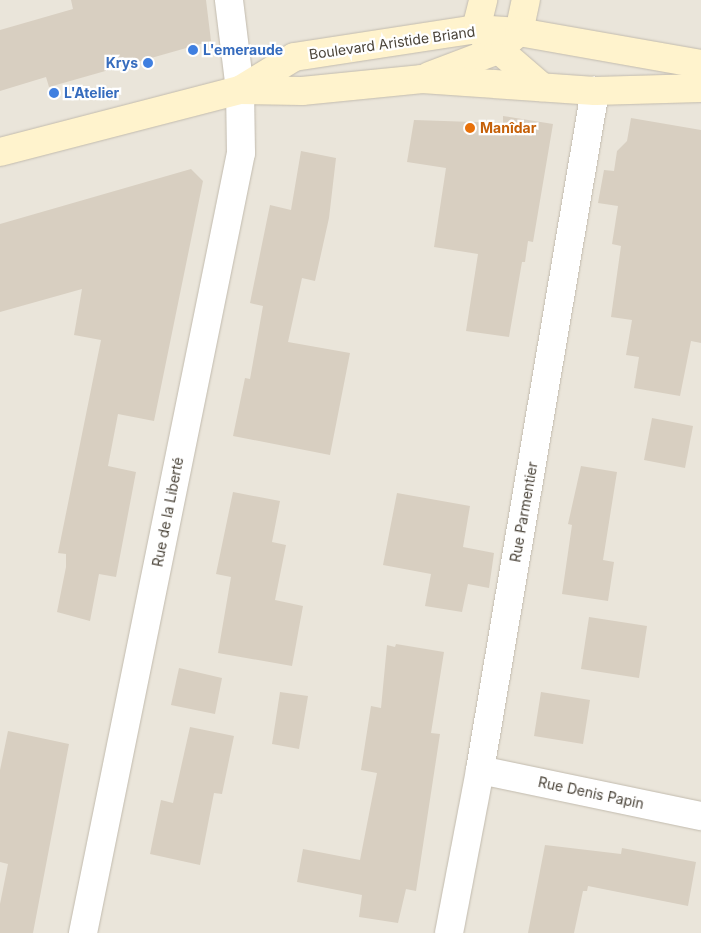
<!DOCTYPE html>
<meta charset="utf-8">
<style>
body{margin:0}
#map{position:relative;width:701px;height:933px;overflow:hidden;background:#f6f3ec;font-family:Inter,sans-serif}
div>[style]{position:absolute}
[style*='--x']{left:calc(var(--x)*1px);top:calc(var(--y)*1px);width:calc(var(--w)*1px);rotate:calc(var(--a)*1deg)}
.residential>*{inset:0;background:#eae5da}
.building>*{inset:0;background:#d8cfc1}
.roads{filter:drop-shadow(0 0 1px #c2bbae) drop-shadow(0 0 1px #c2bbae)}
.minor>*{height:28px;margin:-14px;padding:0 14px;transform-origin:14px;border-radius:14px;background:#fff}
.secondary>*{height:28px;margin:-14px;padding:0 14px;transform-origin:14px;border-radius:14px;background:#fff3cd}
.dots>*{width:14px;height:14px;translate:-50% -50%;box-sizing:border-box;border:2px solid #fff;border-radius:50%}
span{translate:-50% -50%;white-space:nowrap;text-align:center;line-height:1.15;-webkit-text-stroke:4.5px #fff;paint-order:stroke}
.street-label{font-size:14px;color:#4b4439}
.shop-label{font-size:14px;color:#366cbe;font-weight:700}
.left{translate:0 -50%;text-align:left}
.right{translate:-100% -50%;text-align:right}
.food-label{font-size:14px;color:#c56008;font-weight:700}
</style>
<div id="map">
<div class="residential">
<div style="clip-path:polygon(0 0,701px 0,701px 933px,0 933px)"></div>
</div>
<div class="building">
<div style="clip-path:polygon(71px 0,206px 0,211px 41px,49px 87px,46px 77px,0 91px,0 30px,73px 9px)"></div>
<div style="clip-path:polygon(503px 116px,553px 124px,533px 242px,528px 241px,525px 262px,522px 262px,509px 337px,466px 331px,478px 254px,434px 247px,446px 168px,407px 162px,414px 120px,503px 123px)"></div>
<div style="clip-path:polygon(631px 118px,701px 130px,701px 343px,691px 341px,680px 396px,634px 388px,639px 357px,626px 355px,632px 320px,611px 317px,621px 246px,612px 244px,618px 206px,598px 203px,604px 170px,614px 171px,617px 151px,627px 141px)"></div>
<div style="clip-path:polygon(301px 151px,336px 158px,329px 218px,315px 281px,302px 278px,288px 342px,350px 353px,330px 455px,233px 436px,245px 378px,250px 379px,263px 306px,250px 303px,270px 205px,291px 210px)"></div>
<div style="clip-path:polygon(191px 169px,203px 181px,154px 421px,118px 414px,108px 466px,136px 472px,116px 577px,99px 574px,90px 621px,57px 612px,66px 567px,66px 554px,58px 553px,101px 340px,74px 335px,82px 289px,0 312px,0 224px)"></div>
<div style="clip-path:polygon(652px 418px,693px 426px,685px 468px,644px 460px)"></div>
<div style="clip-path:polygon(581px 466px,617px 472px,603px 560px,614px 562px,608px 601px,562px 594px,572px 525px,568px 524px)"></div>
<div style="clip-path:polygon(233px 492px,280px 501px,272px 542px,286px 545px,275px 600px,303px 606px,292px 666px,218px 653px,231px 577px,216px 574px)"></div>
<div style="clip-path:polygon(397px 493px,470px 506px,463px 547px,494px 553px,489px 588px,468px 584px,462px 612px,425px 606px,431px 574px,383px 565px)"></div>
<div style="clip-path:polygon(589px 617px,647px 626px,639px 678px,581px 669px)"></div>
<div style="clip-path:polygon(396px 644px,444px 652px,431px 733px,440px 734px,416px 891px,406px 889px,398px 923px,359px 917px,362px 895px,297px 882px,303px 849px,360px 860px,377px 773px,361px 770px,371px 706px,381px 708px,387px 645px,395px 647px)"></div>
<div style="clip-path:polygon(179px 668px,222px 678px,215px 714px,171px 705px)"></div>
<div style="clip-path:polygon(280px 692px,308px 696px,299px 749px,272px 744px)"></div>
<div style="clip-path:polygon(541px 692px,590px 700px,583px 744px,534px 736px)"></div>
<div style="clip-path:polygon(190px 727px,234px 736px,222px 794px,214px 793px,200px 865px,150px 854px,161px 800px,173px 803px)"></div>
<div style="clip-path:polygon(8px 731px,69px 744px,33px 933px,0 933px,0 904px,8px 864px,0 862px,0 770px)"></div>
<div style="clip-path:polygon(545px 845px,621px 854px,622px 848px,696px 862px,688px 906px,588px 886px,587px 891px,583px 891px,574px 933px,528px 933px)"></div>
</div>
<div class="roads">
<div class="minor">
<div style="--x:480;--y:770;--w:226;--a:11.8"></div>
<div style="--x:83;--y:933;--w:796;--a:-78.55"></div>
<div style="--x:241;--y:153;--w:63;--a:-90.9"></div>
<div style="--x:240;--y:90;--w:91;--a:-97"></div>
<div style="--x:449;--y:933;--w:166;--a:-79.2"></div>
<div style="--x:480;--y:770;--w:689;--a:-80.39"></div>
</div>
<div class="secondary">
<div style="--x:476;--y:29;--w:30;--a:-76"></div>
<div style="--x:519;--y:32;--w:33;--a:-78"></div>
<div style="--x:484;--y:37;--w:77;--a:40.8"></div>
<div style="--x:429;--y:76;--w:74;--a:-20.6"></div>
<div style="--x:498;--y:50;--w:28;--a:-41"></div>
<div style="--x:240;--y:90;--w:63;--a:-31.4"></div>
<div style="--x:294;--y:57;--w:184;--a:-8.7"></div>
<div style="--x:476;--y:29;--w:43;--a:4"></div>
<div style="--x:519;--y:32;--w:185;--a:10"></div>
<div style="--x:0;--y:152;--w:248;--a:-14.5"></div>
<div style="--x:240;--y:90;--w:62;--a:0.9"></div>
<div style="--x:302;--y:91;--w:121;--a:-5.7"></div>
<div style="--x:422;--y:79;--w:173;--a:4"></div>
<div style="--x:595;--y:91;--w:106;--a:-1.6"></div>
</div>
</div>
<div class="dots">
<div style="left:193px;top:50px;background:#3f7fe0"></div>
<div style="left:148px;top:63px;background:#3f7fe0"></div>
<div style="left:54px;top:93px;background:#3f7fe0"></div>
<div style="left:470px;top:128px;background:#e8710a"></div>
</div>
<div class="street-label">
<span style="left:392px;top:43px;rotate:-8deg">Boulevard Aristide Briand</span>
<span style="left:168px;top:512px;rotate:-79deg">Rue de la Liberté</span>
<span style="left:524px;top:512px;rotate:-80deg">Rue Parmentier</span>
<span style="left:591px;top:793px;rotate:12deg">Rue Denis Papin</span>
</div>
<div class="shop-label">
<span class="left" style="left:203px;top:50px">L'emeraude</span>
<span class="right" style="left:138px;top:63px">Krys</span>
<span class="left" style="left:64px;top:93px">L'Atelier</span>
</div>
<div class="food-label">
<span class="left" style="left:480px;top:128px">Manîdar</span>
</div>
</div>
